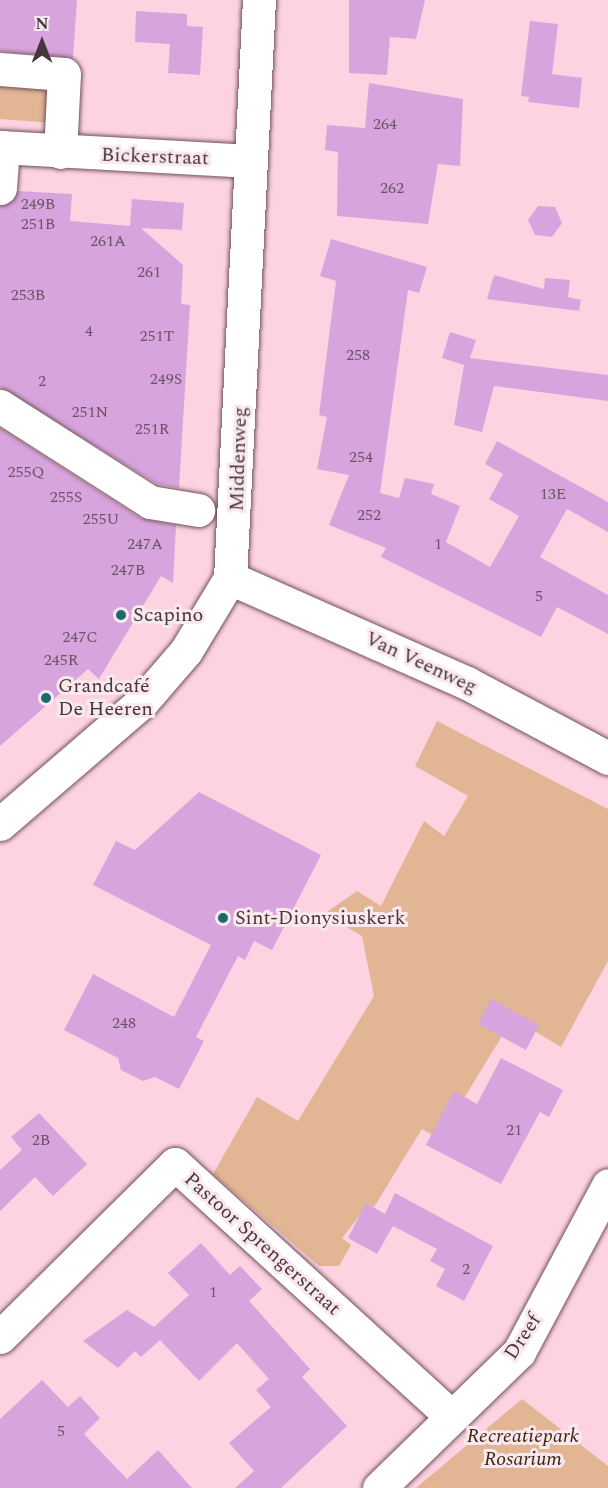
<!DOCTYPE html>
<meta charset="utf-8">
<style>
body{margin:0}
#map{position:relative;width:608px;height:1488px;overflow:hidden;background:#fdd3e2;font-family:Spectral,serif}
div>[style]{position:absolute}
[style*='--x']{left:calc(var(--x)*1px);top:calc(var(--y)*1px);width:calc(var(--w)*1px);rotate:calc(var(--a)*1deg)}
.green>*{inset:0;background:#e2b694}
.building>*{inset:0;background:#d8a4dd}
.roads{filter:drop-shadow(0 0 2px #72505c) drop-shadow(0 0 2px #72505c)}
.minor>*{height:33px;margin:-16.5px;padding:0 16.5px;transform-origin:16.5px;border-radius:16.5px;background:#fff}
.dots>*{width:16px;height:16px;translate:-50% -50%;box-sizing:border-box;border:3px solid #f9e8ee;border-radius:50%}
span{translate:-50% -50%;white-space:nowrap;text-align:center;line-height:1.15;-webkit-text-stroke:6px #f9e8ee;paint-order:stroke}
.number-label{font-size:16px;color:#6b5265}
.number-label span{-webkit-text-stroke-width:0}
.street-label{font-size:20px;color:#47373d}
.poi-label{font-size:20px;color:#47373d}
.left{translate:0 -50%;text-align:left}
.park-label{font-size:20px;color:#3d230e;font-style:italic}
.north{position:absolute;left:12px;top:12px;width:60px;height:60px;-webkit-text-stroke:4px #f9e8ee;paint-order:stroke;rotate:0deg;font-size:16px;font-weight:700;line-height:24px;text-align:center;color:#47373d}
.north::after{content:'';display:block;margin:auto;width:21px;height:27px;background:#47373d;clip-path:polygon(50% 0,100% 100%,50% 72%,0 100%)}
</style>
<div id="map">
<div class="green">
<div style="clip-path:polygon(0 78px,56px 82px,53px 123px,0 119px)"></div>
<div style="clip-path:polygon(437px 721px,608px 809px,608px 961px,561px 1047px,513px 1018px,439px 1139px,422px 1129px,374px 1207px,368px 1205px,342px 1238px,351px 1245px,339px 1266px,319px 1266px,213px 1174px,257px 1097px,298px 1121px,374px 996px,362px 936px,324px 914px,357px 891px,381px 906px,424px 821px,444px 836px,468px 796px,415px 766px)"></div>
<div style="clip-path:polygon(522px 1399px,608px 1466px,608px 1488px,416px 1488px)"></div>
</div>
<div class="building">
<div style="clip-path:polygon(0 0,77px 0,73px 58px,0 51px)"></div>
<div style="clip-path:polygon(349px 0,425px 0,416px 39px,390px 37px,387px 75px,349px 73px)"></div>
<div style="clip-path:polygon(136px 11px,187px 14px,187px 26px,203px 27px,200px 75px,168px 73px,170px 44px,135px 42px)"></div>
<div style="clip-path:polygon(530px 21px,558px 24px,552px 74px,582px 78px,579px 108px,528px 102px,529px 97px,521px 96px)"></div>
<div style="clip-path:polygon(369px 83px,463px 99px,460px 166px,438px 164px,428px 224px,337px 216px,338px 152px,325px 150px,327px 125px,365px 128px)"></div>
<div style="clip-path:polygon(18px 191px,72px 194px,70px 221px,130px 226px,132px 199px,184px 203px,182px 230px,141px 228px,183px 265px,181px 304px,190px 305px,179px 488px,157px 484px,0 387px,0 207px)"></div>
<div style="clip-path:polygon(538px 206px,555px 207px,562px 223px,552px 237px,535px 235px,528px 220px)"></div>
<div style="clip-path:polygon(331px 239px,427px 267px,419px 293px,408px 290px,380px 493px,399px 498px,405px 478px,434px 484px,431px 494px,460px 506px,446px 542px,490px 567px,519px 516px,489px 499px,503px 474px,485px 464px,497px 441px,608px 502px,608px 532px,567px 509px,540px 557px,608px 595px,608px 634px,557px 607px,541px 637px,381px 557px,386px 548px,329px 525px,349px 475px,317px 469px,327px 417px,319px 415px,336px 281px,320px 276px)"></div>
<div style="clip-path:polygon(494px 275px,544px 289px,545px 278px,570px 280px,568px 297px,581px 300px,579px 311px,487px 299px)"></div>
<div style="clip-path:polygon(450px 332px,476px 340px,470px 358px,608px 375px,608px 401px,494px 386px,482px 432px,454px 425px,464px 365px,442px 358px)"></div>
<div style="clip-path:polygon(0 428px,140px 518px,176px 525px,173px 583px,161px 576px,99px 679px,88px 669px,0 746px)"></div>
<div style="clip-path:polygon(199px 792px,321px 855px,272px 950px,254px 941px,245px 960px,238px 956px,196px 1037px,204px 1041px,179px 1089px,155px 1077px,143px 1081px,121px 1070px,118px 1058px,64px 1030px,93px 974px,174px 1017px,211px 945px,93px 885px,116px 841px,135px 850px)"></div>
<div style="clip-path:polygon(491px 999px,539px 1025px,526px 1050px,478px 1024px)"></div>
<div style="clip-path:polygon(501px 1058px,563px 1090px,549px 1117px,540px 1112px,501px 1184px,426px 1145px,454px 1091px,477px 1104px)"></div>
<div style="clip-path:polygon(39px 1113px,87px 1164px,53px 1196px,35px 1177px,0 1211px,0 1170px,22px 1150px,11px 1137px)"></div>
<div style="clip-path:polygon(395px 1193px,493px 1246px,464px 1301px,436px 1286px,445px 1269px,430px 1261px,437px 1249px,393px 1226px,377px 1254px,348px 1238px,366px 1203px,385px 1214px)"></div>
<div style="clip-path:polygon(201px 1243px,230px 1275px,240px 1266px,262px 1289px,249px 1301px,310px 1369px,302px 1377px,347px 1426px,281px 1488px,235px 1488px,254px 1471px,229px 1443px,271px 1407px,256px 1390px,269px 1379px,237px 1343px,199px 1381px,160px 1340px,141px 1357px,135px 1351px,118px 1368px,83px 1341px,127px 1310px,154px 1327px,189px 1295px,168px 1273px)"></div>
<div style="clip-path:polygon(42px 1380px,68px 1407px,80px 1396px,100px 1418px,84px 1434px,127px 1479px,158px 1450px,192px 1488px,0 1488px,0 1419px)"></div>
</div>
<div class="roads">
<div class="minor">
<div style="--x:0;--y:69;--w:64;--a:4.5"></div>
<div style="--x:64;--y:74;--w:78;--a:92.9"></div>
<div style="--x:0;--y:147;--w:251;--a:3.2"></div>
<div style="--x:0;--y:188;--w:41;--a:-85.8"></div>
<div style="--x:0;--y:406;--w:178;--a:32.6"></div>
<div style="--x:150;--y:502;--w:49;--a:9.5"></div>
<div style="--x:230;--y:578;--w:259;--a:23.9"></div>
<div style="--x:467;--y:683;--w:160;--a:28"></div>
<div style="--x:0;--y:824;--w:187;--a:-40.7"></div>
<div style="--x:142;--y:702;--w:67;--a:-49.2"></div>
<div style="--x:186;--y:651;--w:85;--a:-58.9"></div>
<div style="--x:230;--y:578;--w:579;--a:-87.13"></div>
<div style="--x:0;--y:1337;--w:246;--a:-44.7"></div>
<div style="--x:175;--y:1164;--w:375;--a:42.4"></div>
<div style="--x:379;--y:1488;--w:195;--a:-44.2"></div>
<div style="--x:519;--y:1352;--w:189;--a:-61.9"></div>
</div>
</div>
<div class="dots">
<div style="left:121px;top:615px;background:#1d6a6b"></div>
<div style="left:46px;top:698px;background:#1d6a6b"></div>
<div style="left:223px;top:918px;background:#1d6a6b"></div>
</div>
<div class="number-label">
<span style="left:385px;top:124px">264</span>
<span style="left:392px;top:188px">262</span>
<span style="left:38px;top:204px">249B</span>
<span style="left:38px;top:224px">251B</span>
<span style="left:108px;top:241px">261A</span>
<span style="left:149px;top:272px">261</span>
<span style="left:28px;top:295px">253B</span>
<span style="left:89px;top:331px">4</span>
<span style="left:157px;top:336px">251T</span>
<span style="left:358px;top:355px">258</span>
<span style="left:166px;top:379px">249S</span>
<span style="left:42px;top:381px">2</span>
<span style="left:90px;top:412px">251N</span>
<span style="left:152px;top:429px">251R</span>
<span style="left:361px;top:457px">254</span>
<span style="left:26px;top:472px">255Q</span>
<span style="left:553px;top:494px">13E</span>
<span style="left:66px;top:497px">255S</span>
<span style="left:369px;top:515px">252</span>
<span style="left:101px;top:519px">255U</span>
<span style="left:145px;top:544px">247A</span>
<span style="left:438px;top:544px">1</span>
<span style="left:128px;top:570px">247B</span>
<span style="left:539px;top:596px">5</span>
<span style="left:80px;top:637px">247C</span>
<span style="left:61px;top:660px">245R</span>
<span style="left:124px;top:1023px">248</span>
<span style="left:514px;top:1130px">21</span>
<span style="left:41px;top:1140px">2B</span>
<span style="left:466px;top:1269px">2</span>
<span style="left:213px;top:1292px">1</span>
<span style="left:61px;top:1431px">5</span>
</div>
<div class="street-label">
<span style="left:155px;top:157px;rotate:2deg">Bickerstraat</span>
<span style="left:239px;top:459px;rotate:-88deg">Middenweg</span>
<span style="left:421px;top:663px;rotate:25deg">Van Veenweg</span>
<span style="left:262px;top:1244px;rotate:42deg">Pastoor Sprengerstraat</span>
<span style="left:523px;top:1337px;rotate:-57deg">Dreef</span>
</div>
<div class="poi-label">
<span class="left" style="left:133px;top:615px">Scapino</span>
<span class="left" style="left:58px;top:698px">Grandcafé<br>De Heeren</span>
<span class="left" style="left:235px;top:918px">Sint-Dionysiuskerk</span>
</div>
<div class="park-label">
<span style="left:523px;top:1448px">Recreatiepark<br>Rosarium</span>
</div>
<div class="north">N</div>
</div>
